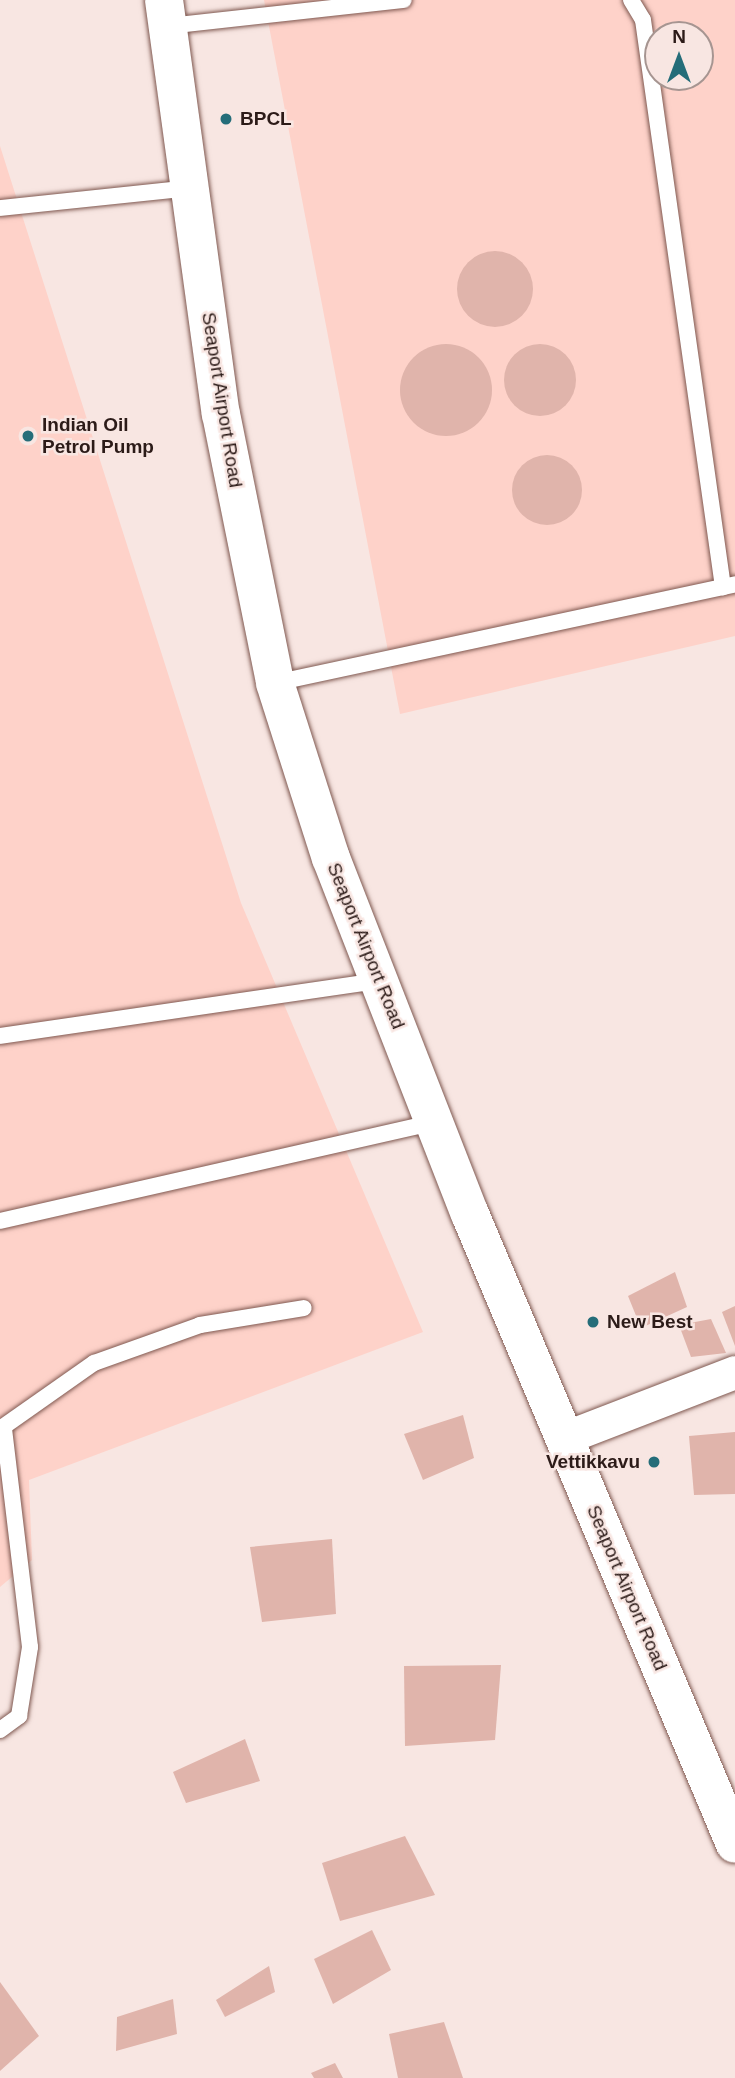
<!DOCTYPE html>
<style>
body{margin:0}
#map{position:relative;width:735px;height:2078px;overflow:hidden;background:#f8e6e2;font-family:Helvetica,sans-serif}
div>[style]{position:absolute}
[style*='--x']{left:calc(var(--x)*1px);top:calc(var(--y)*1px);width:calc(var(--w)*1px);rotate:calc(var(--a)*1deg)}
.built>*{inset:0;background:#fed2c9}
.building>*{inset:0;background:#e0b4ab}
.round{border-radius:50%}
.roads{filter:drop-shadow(0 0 2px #7f5850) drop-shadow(0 0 2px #7f5850)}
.lane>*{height:16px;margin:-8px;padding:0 8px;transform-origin:8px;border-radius:8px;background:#fff}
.street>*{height:33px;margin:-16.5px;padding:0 16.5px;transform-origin:16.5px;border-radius:16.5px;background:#fff}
.primary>*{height:38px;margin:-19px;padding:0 19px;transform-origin:19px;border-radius:19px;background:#fff}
.dots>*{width:19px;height:19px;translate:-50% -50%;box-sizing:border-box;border:4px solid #f8e6e2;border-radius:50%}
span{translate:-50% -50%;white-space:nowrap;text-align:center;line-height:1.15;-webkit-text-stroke:5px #f8e6e2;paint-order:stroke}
.poi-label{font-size:19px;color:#2c1b18;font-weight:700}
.left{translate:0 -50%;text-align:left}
.right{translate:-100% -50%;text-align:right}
.street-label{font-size:19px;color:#2c1b18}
.north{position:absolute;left:644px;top:21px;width:70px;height:70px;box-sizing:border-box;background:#f8e6e2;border:2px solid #a69591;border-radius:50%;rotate:0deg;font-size:19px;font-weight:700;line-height:28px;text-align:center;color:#2c1b18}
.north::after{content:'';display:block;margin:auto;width:24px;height:32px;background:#256d79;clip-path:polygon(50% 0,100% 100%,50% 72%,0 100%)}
</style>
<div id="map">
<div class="built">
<div style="clip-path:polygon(evenodd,264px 0,735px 0,735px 636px,400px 714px,264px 0,658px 35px,700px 35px,700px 77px,658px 77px,658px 35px)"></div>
<div style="clip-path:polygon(0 146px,241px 903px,423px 1332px,29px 1480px,32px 1560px,0 1587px)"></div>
</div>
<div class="building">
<div class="round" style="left:457px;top:251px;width:76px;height:76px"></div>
<div class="round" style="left:504px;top:344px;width:72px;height:72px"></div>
<div class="round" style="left:400px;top:344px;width:92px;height:92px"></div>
<div class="round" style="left:512px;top:455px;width:70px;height:70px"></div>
<div style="clip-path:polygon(675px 1272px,687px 1307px,641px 1328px,628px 1296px)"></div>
<div style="clip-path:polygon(735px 1306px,735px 1346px,722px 1312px)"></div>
<div style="clip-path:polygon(711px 1319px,726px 1353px,691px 1357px,679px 1325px)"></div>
<div style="clip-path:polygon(463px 1415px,474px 1458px,423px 1480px,404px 1434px)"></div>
<div style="clip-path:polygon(735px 1432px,735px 1494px,694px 1495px,689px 1436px)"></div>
<div style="clip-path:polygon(332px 1539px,336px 1614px,262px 1622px,250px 1547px)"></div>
<div style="clip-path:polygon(501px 1665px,495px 1740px,405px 1746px,404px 1666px)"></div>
<div style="clip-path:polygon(245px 1739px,260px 1781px,186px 1803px,173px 1772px)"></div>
<div style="clip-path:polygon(405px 1836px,435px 1895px,340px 1921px,322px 1863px)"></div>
<div style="clip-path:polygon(372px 1930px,391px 1970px,333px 2004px,314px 1959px)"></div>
<div style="clip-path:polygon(269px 1966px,275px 1992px,225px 2017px,216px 2000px)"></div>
<div style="clip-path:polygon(0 1982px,39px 2036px,0 2071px)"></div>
<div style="clip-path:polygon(173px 1999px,177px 2034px,116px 2051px,117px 2017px)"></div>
<div style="clip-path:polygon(444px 2022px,463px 2078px,398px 2078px,389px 2034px)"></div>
<div style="clip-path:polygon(335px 2063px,343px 2078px,314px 2078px,311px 2073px)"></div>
</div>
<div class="roads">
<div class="lane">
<div style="--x:631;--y:0;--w:23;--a:59"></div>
<div style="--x:643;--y:20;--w:573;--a:81.97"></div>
<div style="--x:168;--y:26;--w:237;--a:-6.3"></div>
<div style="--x:0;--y:208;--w:191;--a:-6"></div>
<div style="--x:275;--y:683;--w:471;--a:-12.1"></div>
<div style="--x:0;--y:1036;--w:383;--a:-8.3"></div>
<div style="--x:0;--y:1221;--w:445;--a:-12.8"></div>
<div style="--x:0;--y:1429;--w:115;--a:-35.1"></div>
<div style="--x:94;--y:1363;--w:113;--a:-19.7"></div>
<div style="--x:200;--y:1325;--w:105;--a:-9.3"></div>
<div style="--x:0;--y:1730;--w:24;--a:-36"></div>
<div style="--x:19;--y:1716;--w:70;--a:-80.9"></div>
<div style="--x:30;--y:1647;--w:220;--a:-96.8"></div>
</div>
<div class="street">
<div style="--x:564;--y:1438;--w:183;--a:-21.1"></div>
</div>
<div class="primary">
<div style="--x:164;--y:0;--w:418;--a:82.2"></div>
<div style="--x:221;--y:414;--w:274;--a:78.6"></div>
<div style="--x:275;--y:683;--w:184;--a:72.3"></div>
<div style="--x:331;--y:858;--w:382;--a:68.7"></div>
<div style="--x:470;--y:1214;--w:683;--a:67.19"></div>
</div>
</div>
<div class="dots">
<div style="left:226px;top:119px;background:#256d79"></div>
<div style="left:28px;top:436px;background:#256d79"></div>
<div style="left:593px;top:1322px;background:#256d79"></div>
<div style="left:654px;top:1462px;background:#256d79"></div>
</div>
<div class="poi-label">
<span class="left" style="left:240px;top:119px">BPCL</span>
<span class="left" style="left:42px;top:436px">Indian Oil<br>Petrol Pump</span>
<span class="left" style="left:607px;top:1322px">New Best</span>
<span class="right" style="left:640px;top:1462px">Vettikkavu</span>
</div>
<div class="street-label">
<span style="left:222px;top:400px;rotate:81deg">Seaport Airport Road</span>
<span style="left:366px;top:946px;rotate:68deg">Seaport Airport Road</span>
<span style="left:627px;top:1588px;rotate:67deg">Seaport Airport Road</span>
</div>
<div class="north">N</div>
</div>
